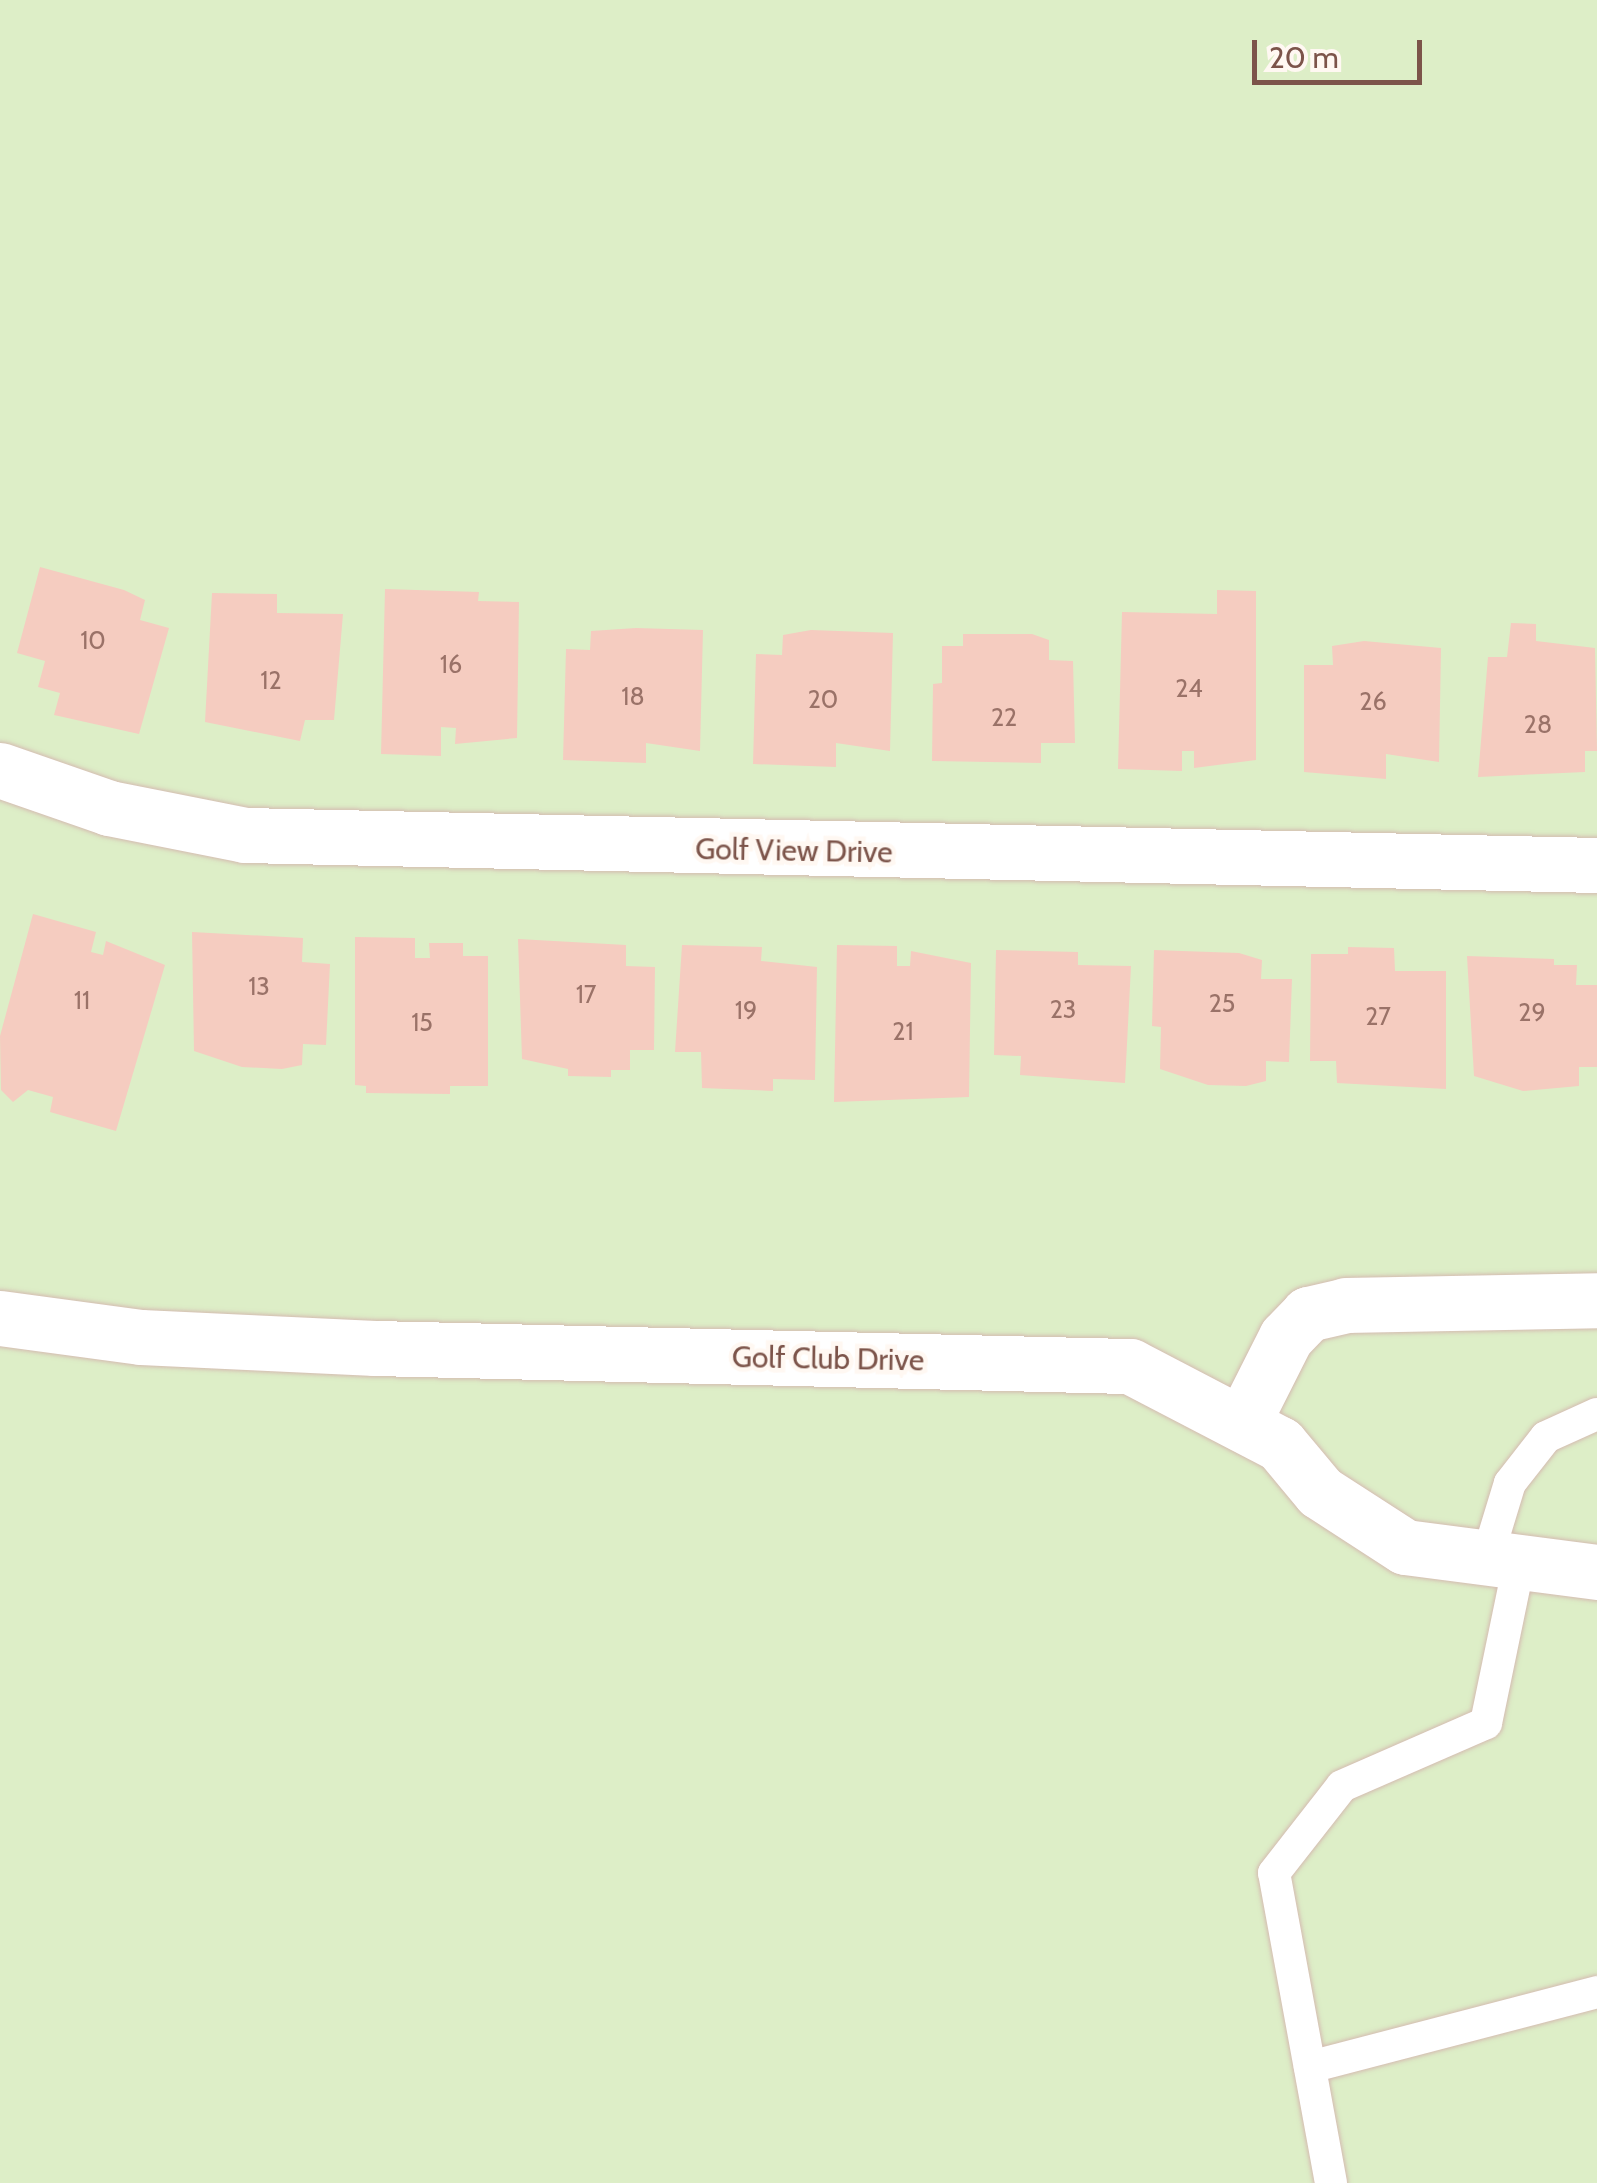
<!DOCTYPE html>
<style>
body{margin:0}
#map{position:relative;width:1597px;height:2183px;overflow:hidden;background:#fef3ea;font-family:Cabin,sans-serif}
div>[style]{position:absolute}
[style*='--x']{left:calc(var(--x)*1px);top:calc(var(--y)*1px);width:calc(var(--w)*1px);rotate:calc(var(--a)*1deg)}
.green>*{inset:0;background:#ddeec7}
.building>*{inset:0;background:#f5ccc0}
.roads{filter:drop-shadow(0 0 2px #d4bbb1) drop-shadow(0 0 2px #d4bbb1)}
.service>*{height:32px;margin:-16px;padding:0 16px;transform-origin:16px;border-radius:16px;background:#fff}
.minor>*{height:55px;margin:-27.5px;padding:0 27.5px;transform-origin:27.5px;border-radius:27.5px;background:#fff}
span{translate:-50% -50%;white-space:nowrap;text-align:center;line-height:1.15;-webkit-text-stroke:9px #fff8f2;paint-order:stroke}
.number-label{font-size:25px;color:#9a7268}
.number-label span{-webkit-text-stroke-width:0}
.street-label{font-size:30px;color:#7c544a}
.scale{position:absolute;left:1252px;top:40px;width:170px;height:45px;box-sizing:border-box;border:5px solid #7c544a;border-top:0;padding-left:12px;font-size:30px;line-height:35px;white-space:nowrap;color:#7c544a;-webkit-text-stroke:8px #fff8f2;paint-order:stroke}
</style>
<div id="map">
<div class="green">
<div style="clip-path:polygon(0 0,1597px 0,1597px 2183px,0 2183px)"></div>
</div>
<div class="building">
<div style="clip-path:polygon(40px 567px,124px 590px,145px 600px,140px 620px,169px 628px,139px 734px,54px 715px,60px 693px,38px 687px,45px 661px,17px 653px)"></div>
<div style="clip-path:polygon(385px 589px,479px 592px,478px 601px,519px 602px,517px 738px,455px 744px,456px 728px,441px 727px,441px 756px,381px 754px)"></div>
<div style="clip-path:polygon(1217px 590px,1256px 591px,1256px 760px,1194px 768px,1194px 751px,1182px 751px,1182px 771px,1118px 769px,1122px 612px,1217px 614px)"></div>
<div style="clip-path:polygon(212px 593px,277px 594px,277px 613px,343px 614px,334px 720px,305px 720px,300px 741px,205px 722px)"></div>
<div style="clip-path:polygon(1511px 623px,1536px 624px,1536px 641px,1595px 648px,1597px 751px,1585px 751px,1585px 772px,1478px 777px,1488px 657px,1507px 657px)"></div>
<div style="clip-path:polygon(636px 628px,703px 630px,700px 751px,646px 743px,646px 763px,563px 760px,566px 649px,590px 650px,591px 631px)"></div>
<div style="clip-path:polygon(811px 630px,893px 633px,890px 751px,836px 743px,836px 767px,753px 764px,756px 654px,782px 655px,783px 635px)"></div>
<div style="clip-path:polygon(963px 634px,1032px 634px,1049px 640px,1049px 660px,1073px 661px,1075px 743px,1041px 743px,1041px 763px,932px 761px,933px 684px,942px 683px,942px 646px,963px 646px)"></div>
<div style="clip-path:polygon(1364px 641px,1441px 648px,1439px 762px,1386px 754px,1386px 779px,1304px 772px,1304px 665px,1333px 665px,1332px 646px)"></div>
<div style="clip-path:polygon(33px 914px,96px 932px,91px 952px,103px 955px,106px 941px,165px 965px,116px 1131px,50px 1112px,53px 1097px,28px 1090px,13px 1102px,1px 1090px,0 1036px)"></div>
<div style="clip-path:polygon(192px 932px,303px 938px,302px 962px,330px 964px,326px 1045px,303px 1044px,302px 1065px,282px 1069px,242px 1067px,194px 1051px)"></div>
<div style="clip-path:polygon(355px 937px,415px 938px,415px 958px,430px 958px,429px 943px,463px 943px,463px 956px,488px 956px,488px 1086px,450px 1086px,450px 1094px,366px 1093px,366px 1086px,355px 1085px)"></div>
<div style="clip-path:polygon(518px 939px,626px 945px,626px 966px,655px 967px,654px 1050px,630px 1050px,630px 1070px,611px 1070px,611px 1077px,568px 1076px,568px 1069px,522px 1059px)"></div>
<div style="clip-path:polygon(682px 945px,762px 947px,761px 961px,817px 967px,815px 1080px,773px 1079px,773px 1091px,702px 1088px,701px 1052px,675px 1052px)"></div>
<div style="clip-path:polygon(837px 945px,897px 946px,897px 966px,910px 966px,911px 951px,971px 963px,969px 1097px,834px 1102px)"></div>
<div style="clip-path:polygon(1348px 947px,1394px 948px,1395px 971px,1446px 971px,1446px 1089px,1337px 1083px,1336px 1061px,1310px 1061px,1311px 954px,1348px 954px)"></div>
<div style="clip-path:polygon(996px 950px,1078px 952px,1078px 965px,1131px 966px,1125px 1083px,1020px 1075px,1021px 1056px,994px 1055px)"></div>
<div style="clip-path:polygon(1154px 950px,1239px 953px,1262px 960px,1261px 979px,1292px 979px,1289px 1062px,1266px 1061px,1266px 1081px,1246px 1086px,1208px 1085px,1160px 1069px,1161px 1027px,1152px 1026px)"></div>
<div style="clip-path:polygon(1467px 956px,1554px 959px,1554px 965px,1577px 965px,1576px 985px,1597px 985px,1597px 1067px,1579px 1067px,1579px 1086px,1523px 1091px,1474px 1076px)"></div>
</div>
<div class="roads">
<div class="service">
<div style="--x:1487;--y:1558;--w:78;--a:-73"></div>
<div style="--x:1510;--y:1483;--w:58;--a:-52"></div>
<div style="--x:1546;--y:1437;--w:56;--a:-24.3"></div>
<div style="--x:1310;--y:2067;--w:297;--a:-14.6"></div>
<div style="--x:1331;--y:2183;--w:315;--a:-100.4"></div>
<div style="--x:1274;--y:1873;--w:110;--a:-52"></div>
<div style="--x:1342;--y:1786;--w:157;--a:-23.6"></div>
<div style="--x:1486;--y:1723;--w:163;--a:-78.3"></div>
</div>
<div class="minor">
<div style="--x:0;--y:770;--w:115;--a:19.2"></div>
<div style="--x:109;--y:808;--w:139;--a:11.2"></div>
<div style="--x:245;--y:835;--w:1352;--a:1.27"></div>
<div style="--x:0;--y:1318;--w:142;--a:7.7"></div>
<div style="--x:141;--y:1337;--w:234;--a:2.7"></div>
<div style="--x:375;--y:1348;--w:755;--a:1.37"></div>
<div style="--x:1130;--y:1366;--w:169;--a:27.5"></div>
<div style="--x:1280;--y:1444;--w:62;--a:50.2"></div>
<div style="--x:1320;--y:1492;--w:101;--a:32.9"></div>
<div style="--x:1405;--y:1547;--w:194;--a:7.4"></div>
<div style="--x:1242;--y:1424;--w:97;--a:-63.2"></div>
<div style="--x:1286;--y:1337;--w:32;--a:-46"></div>
<div style="--x:1308;--y:1314;--w:39;--a:-13"></div>
<div style="--x:1346;--y:1305;--w:251;--a:-1.1"></div>
</div>
</div>
<div class="number-label">
<span style="left:93px;top:640px">10</span>
<span style="left:451px;top:664px">16</span>
<span style="left:271px;top:680px">12</span>
<span style="left:1189px;top:688px">24</span>
<span style="left:633px;top:696px">18</span>
<span style="left:823px;top:699px">20</span>
<span style="left:1373px;top:701px">26</span>
<span style="left:1004px;top:717px">22</span>
<span style="left:1538px;top:724px">28</span>
<span style="left:259px;top:986px">13</span>
<span style="left:586px;top:994px">17</span>
<span style="left:82px;top:1000px">11</span>
<span style="left:1222px;top:1003px">25</span>
<span style="left:1063px;top:1009px">23</span>
<span style="left:746px;top:1010px">19</span>
<span style="left:1532px;top:1012px">29</span>
<span style="left:1378px;top:1016px">27</span>
<span style="left:422px;top:1022px">15</span>
<span style="left:903px;top:1031px">21</span>
</div>
<div class="street-label">
<span style="left:794px;top:851px;rotate:1deg">Golf View Drive</span>
<span style="left:828px;top:1359px;rotate:1deg">Golf Club Drive</span>
</div>
<div class="scale">20 m</div>
</div>
